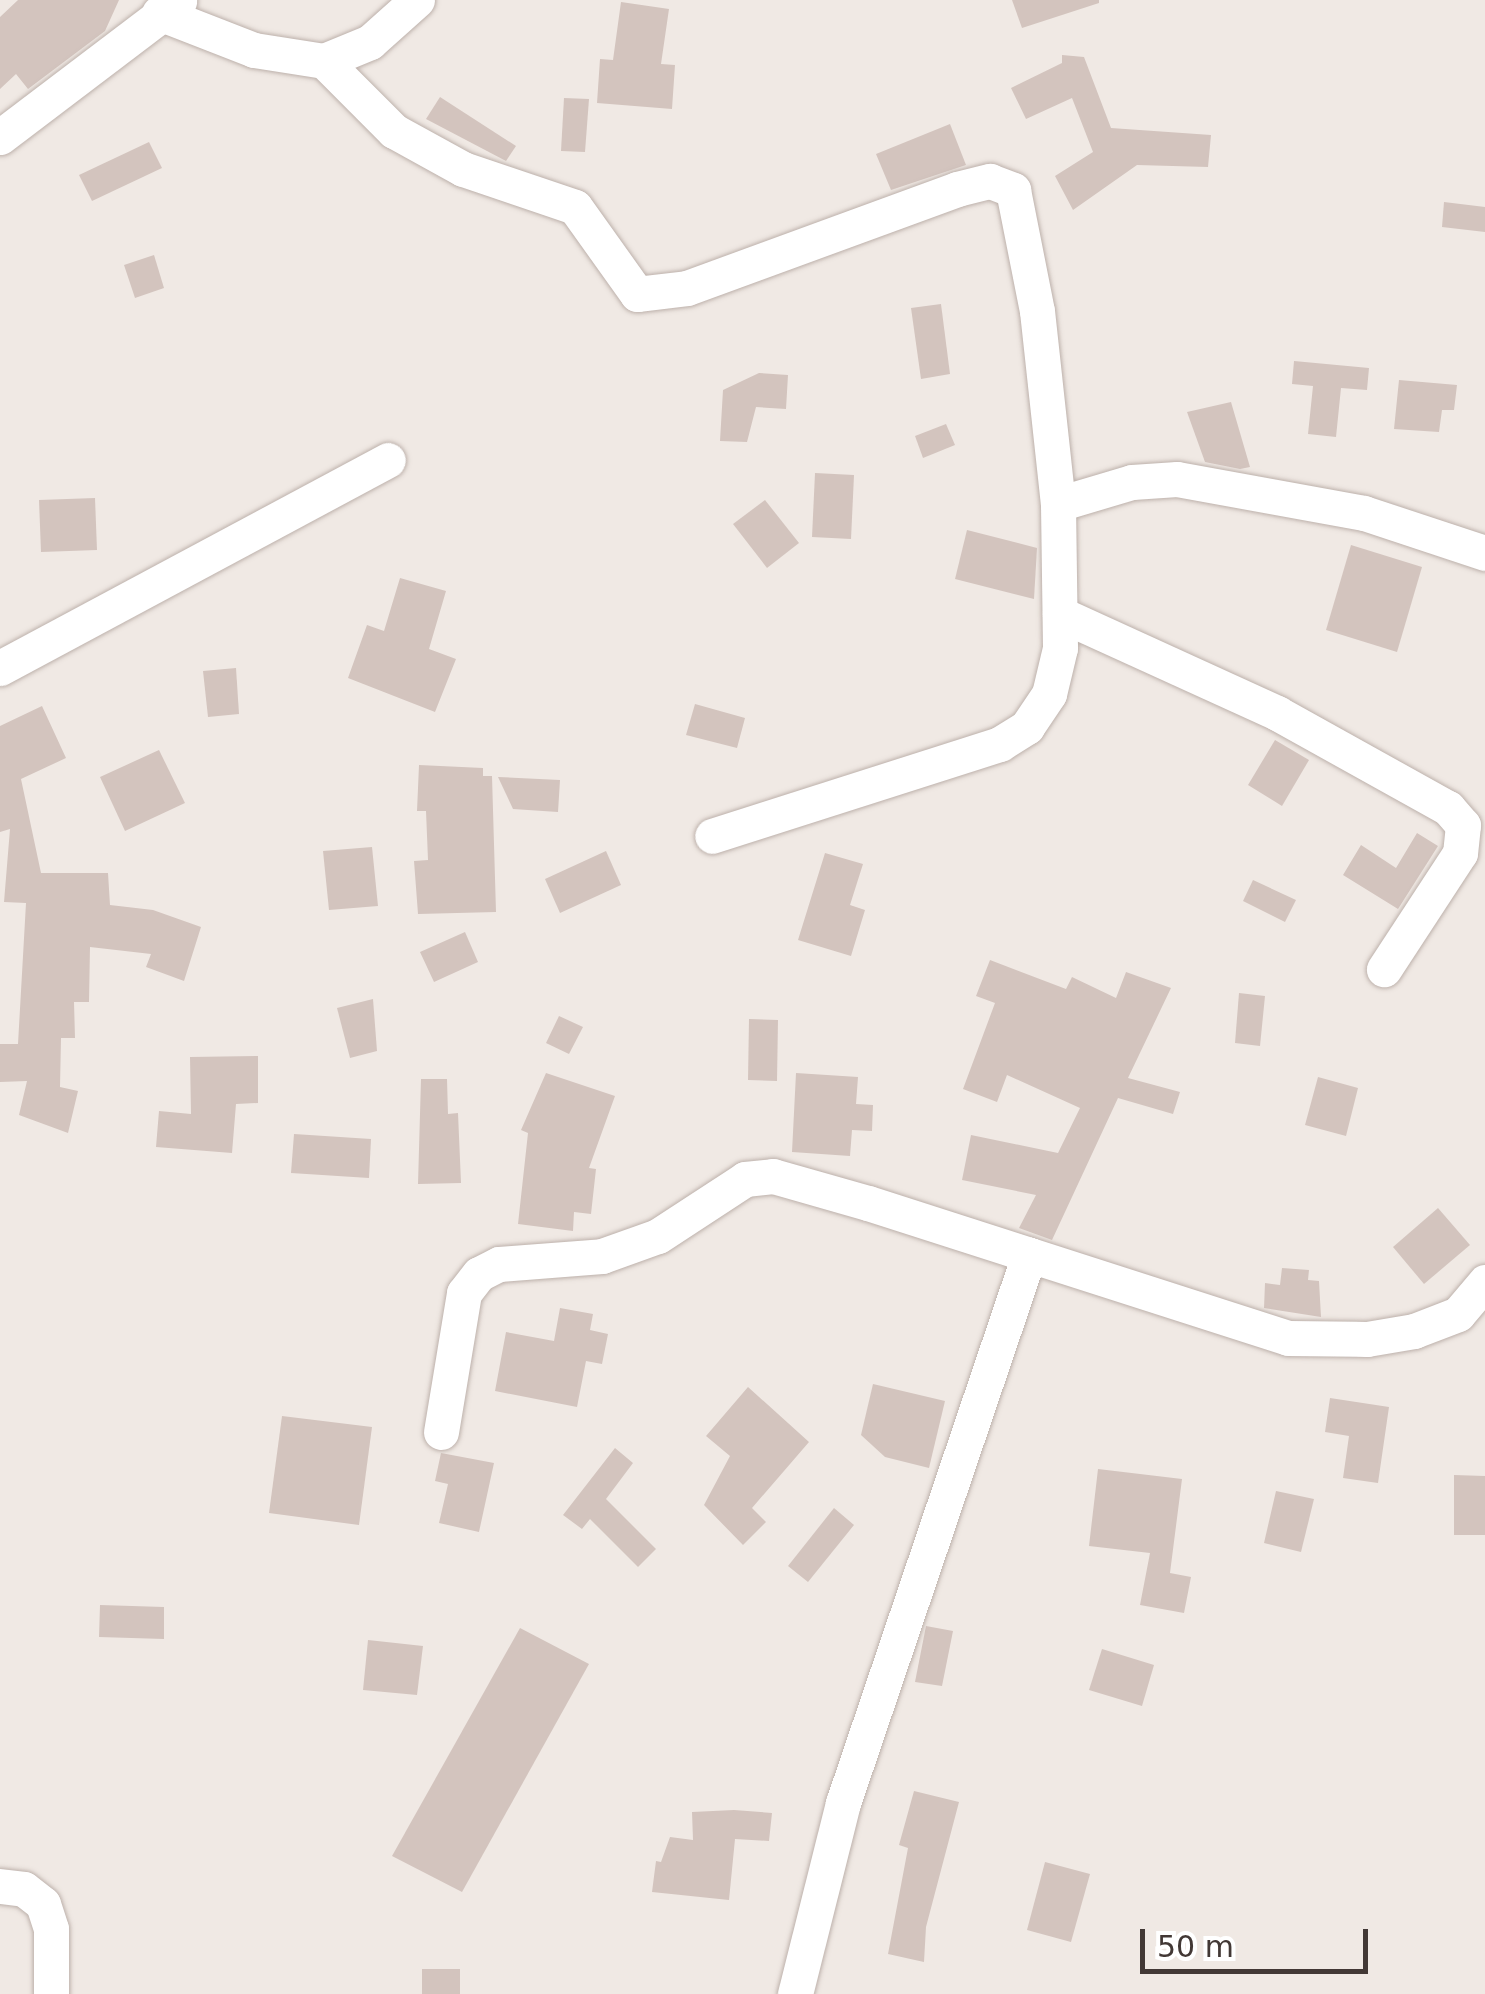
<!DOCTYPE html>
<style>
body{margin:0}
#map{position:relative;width:1485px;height:1994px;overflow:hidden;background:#f0e9e4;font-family:"DejaVu Sans",sans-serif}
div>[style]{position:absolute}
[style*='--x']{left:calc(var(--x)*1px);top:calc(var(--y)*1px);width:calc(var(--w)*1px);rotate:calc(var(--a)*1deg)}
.building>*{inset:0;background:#d3c4be}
.roads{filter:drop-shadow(0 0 2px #bdb1ab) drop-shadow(0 0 2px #bdb1ab)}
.minor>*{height:35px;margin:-17.5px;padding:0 17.5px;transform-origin:17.5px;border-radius:17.5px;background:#fff}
span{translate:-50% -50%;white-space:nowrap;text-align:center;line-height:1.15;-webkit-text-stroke:8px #fff;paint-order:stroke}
.scale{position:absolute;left:1140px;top:1929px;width:228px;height:45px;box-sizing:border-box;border:5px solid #423835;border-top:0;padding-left:12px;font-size:30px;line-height:35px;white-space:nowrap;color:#423835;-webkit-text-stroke:8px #fff;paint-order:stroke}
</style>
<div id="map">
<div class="building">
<div style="clip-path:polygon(18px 0,119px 0,105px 31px,28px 89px,16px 74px,0 89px,0 17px)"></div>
<div style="clip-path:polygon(1012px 0,1099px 0,1099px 3px,1022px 28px)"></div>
<div style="clip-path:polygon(621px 2px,669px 9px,661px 64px,675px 65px,672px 109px,597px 103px,600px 59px,613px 60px)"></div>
<div style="clip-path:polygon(1062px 55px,1084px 57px,1111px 128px,1211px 135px,1208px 167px,1137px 165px,1073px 210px,1055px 176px,1093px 152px,1072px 98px,1026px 119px,1011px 88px,1062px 63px)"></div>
<div style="clip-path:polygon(440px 97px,516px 146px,506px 161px,426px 119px)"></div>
<div style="clip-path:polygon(564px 98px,589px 99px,585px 152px,561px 151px)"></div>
<div style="clip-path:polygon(950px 124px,966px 165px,891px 190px,876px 154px)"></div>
<div style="clip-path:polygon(149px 142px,162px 168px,92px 201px,79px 175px)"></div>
<div style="clip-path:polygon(1444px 202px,1485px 207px,1485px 232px,1442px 227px)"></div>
<div style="clip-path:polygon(154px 255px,164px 288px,135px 298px,124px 265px)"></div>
<div style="clip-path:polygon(941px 304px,950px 374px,921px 379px,911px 308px)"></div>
<div style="clip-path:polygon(1294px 361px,1369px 368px,1367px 390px,1341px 388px,1336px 437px,1308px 434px,1313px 386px,1292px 384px)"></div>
<div style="clip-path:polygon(759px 373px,788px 375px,786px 409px,756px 407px,747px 442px,720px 441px,723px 390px)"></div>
<div style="clip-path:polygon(1399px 380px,1457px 385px,1454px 410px,1442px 410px,1439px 432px,1394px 429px)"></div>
<div style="clip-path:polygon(1231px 402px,1250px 467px,1240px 469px,1205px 462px,1187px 412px)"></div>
<div style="clip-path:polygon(946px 424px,955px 445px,923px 458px,915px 436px)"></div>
<div style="clip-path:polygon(815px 473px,854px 475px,851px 539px,812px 537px)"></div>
<div style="clip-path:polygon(95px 498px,97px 550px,41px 552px,39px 500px)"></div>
<div style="clip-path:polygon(765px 500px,799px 543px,767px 568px,733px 524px)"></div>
<div style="clip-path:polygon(967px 530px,1037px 548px,1034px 599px,955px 579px)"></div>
<div style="clip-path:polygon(1351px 545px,1422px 567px,1397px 652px,1326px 630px)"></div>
<div style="clip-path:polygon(400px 578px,446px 591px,429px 649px,456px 659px,435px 712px,348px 678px,367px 625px,384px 631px)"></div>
<div style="clip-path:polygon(236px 668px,239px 714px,208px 717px,203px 671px)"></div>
<div style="clip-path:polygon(695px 704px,745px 718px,737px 748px,686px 735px)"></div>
<div style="clip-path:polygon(42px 706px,66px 758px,21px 779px,41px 873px,108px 873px,110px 905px,153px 910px,201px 927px,184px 981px,146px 967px,151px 954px,90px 947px,89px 1002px,74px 1002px,75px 1038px,61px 1038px,60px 1087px,78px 1091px,68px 1133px,19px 1115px,27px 1081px,0 1082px,0 1044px,18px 1044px,26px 903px,4px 902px,10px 829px,0 832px,0 726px)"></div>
<div style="clip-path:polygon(1275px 740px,1309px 760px,1282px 806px,1248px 785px)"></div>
<div style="clip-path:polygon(159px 750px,185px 803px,125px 831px,100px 777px)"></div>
<div style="clip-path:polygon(419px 765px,483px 768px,483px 776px,492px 776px,496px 912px,418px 914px,414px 861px,428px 860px,426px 811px,417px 811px)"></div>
<div style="clip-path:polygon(498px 777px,560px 780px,558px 812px,513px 809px)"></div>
<div style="clip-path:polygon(1417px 833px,1438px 846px,1398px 909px,1343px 875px,1361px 845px,1396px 868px)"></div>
<div style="clip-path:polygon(372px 847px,378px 906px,329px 910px,323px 851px)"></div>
<div style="clip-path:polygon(606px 851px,621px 885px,560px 913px,545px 879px)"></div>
<div style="clip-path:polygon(825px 853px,863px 864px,850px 905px,865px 910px,851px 956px,798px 940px)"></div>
<div style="clip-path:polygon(1253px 880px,1296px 900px,1285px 922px,1243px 901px)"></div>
<div style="clip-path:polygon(465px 932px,478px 962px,434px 982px,420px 952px)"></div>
<div style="clip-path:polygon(990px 960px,1066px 989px,1072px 977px,1116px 998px,1126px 972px,1171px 988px,1128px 1078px,1180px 1092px,1173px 1114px,1118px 1098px,1052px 1240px,1019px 1228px,1036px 1195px,962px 1180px,971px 1135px,1058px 1153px,1080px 1108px,1007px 1075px,997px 1102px,963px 1089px,995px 1003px,976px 996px)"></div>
<div style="clip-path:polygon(1239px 993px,1265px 996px,1260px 1046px,1235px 1043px)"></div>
<div style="clip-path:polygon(373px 999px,377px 1051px,350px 1058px,337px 1008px)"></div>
<div style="clip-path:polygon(559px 1016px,583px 1027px,569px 1054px,546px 1043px)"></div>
<div style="clip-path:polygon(749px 1019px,778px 1020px,777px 1081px,748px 1080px)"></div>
<div style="clip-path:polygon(258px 1056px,258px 1103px,236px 1104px,232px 1153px,156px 1147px,159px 1111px,191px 1114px,190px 1057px)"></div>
<div style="clip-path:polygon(546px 1073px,615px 1096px,589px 1168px,596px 1169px,591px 1214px,574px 1212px,573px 1231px,518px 1224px,528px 1133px,521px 1130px)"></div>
<div style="clip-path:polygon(796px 1073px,858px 1077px,856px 1104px,873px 1105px,872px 1131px,852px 1130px,850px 1156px,792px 1152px)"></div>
<div style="clip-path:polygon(1318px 1077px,1358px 1088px,1346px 1136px,1305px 1125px)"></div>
<div style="clip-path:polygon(421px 1079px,447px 1079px,448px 1114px,458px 1113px,461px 1183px,418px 1184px)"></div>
<div style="clip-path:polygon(294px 1134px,371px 1139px,369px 1178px,291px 1173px)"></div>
<div style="clip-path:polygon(1438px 1208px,1470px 1245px,1424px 1284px,1393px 1247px)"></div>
<div style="clip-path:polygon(1282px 1268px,1309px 1270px,1308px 1280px,1319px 1281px,1321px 1317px,1264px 1308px,1265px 1283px,1280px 1285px)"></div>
<div style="clip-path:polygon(560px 1308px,593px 1314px,590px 1330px,608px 1334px,602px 1364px,586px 1361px,577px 1407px,495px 1391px,506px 1332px,554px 1341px)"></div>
<div style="clip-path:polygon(873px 1384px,945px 1401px,929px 1468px,885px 1457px,861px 1435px)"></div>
<div style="clip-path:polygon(748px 1387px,809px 1442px,752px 1508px,766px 1522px,743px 1545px,704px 1505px,730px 1456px,706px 1436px)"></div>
<div style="clip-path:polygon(1330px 1398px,1389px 1407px,1378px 1483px,1343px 1478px,1349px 1436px,1325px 1432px)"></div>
<div style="clip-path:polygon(282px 1416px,372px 1427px,359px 1525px,269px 1513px)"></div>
<div style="clip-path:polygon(615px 1448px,633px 1463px,606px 1499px,656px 1549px,638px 1567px,590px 1519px,582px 1529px,563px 1515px)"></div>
<div style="clip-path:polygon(441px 1453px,494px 1463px,479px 1532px,439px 1523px,448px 1484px,435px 1481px)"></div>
<div style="clip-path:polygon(1098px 1469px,1182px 1479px,1170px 1573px,1191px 1577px,1184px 1613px,1140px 1605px,1150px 1553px,1089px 1546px)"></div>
<div style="clip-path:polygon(1454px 1475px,1485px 1476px,1485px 1535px,1454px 1535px)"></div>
<div style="clip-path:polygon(1276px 1491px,1314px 1499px,1301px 1552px,1264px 1543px)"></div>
<div style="clip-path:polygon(834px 1508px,854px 1525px,808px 1582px,788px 1566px)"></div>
<div style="clip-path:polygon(100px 1605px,164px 1607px,164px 1639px,99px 1637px)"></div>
<div style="clip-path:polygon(926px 1626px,953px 1631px,942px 1686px,915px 1682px)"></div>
<div style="clip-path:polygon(520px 1628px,589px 1664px,462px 1892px,392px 1856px)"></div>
<div style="clip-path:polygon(368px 1640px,423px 1646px,417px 1695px,363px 1690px)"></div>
<div style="clip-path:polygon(1102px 1649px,1154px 1665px,1142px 1706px,1089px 1690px)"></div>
<div style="clip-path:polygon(914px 1791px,959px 1802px,926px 1927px,924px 1962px,888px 1954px,908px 1848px,899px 1845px)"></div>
<div style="clip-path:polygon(734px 1810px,772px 1813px,769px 1841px,735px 1839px,729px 1900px,652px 1892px,656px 1861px,661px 1862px,670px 1837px,693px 1840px,692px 1812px)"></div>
<div style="clip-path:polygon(1045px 1862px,1090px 1874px,1071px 1942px,1027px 1930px)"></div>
<div style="clip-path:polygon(422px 1969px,460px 1969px,460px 1994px,422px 1994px)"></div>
</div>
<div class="roads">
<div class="minor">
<div style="--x:159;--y:13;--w:102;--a:21.3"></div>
<div style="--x:254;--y:50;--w:71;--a:8.9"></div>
<div style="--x:324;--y:61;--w:50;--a:-22.4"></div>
<div style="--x:370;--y:42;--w:63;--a:-41.8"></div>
<div style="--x:324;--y:61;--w:99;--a:45"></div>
<div style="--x:394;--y:131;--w:79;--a:28.8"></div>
<div style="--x:463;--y:169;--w:118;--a:18.7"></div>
<div style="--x:575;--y:207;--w:107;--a:54.5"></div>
<div style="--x:637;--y:294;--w:50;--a:-6.8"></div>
<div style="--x:687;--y:288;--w:288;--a:-20.1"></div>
<div style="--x:957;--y:189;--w:34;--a:-14"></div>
<div style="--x:990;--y:181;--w:25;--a:21"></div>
<div style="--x:1013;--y:190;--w:123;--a:78.8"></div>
<div style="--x:1037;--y:311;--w:194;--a:83.8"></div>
<div style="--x:1058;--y:504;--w:144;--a:89.2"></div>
<div style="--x:1060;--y:648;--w:47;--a:103.4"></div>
<div style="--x:1049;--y:694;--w:40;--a:124"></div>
<div style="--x:1027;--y:727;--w:32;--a:148"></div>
<div style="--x:1000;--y:744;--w:302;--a:162.3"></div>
<div style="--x:0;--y:137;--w:225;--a:-37.2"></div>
<div style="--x:1058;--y:504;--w:77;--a:-16.6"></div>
<div style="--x:1132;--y:482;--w:45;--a:-3.8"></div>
<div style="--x:1177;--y:479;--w:190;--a:10.3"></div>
<div style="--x:1364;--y:513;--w:127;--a:18.3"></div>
<div style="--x:1060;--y:614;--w:239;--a:24.5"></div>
<div style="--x:1277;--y:713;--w:196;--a:29.1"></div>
<div style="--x:1448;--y:808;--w:23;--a:49"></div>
<div style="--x:1463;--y:825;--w:28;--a:96"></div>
<div style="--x:1460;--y:853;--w:139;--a:123.2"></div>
<div style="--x:0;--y:668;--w:440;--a:-28.2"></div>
<div style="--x:441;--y:1432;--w:141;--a:-80.6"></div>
<div style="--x:464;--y:1293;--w:24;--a:-52"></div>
<div style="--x:479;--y:1274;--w:22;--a:-27"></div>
<div style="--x:499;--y:1264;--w:103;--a:-4.4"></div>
<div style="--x:602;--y:1256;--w:59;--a:-19.7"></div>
<div style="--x:658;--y:1236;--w:104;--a:-33.2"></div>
<div style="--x:745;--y:1179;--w:28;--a:-6"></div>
<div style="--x:773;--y:1176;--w:99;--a:15.9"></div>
<div style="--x:868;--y:1203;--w:441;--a:17.8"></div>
<div style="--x:1288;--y:1338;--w:79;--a:0.7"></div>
<div style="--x:1367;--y:1339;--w:48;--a:-9.7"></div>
<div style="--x:1414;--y:1331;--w:47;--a:-21.1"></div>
<div style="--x:1458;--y:1314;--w:42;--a:-49.8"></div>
<div style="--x:0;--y:1886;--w:24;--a:7"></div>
<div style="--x:24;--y:1889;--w:24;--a:38"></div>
<div style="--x:43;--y:1904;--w:26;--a:72"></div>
<div style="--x:51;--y:1929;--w:65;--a:90"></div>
<div style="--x:795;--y:1994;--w:197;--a:-75.9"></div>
<div style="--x:843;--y:1803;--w:579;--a:-71.25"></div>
</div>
</div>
<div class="scale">50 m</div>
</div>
